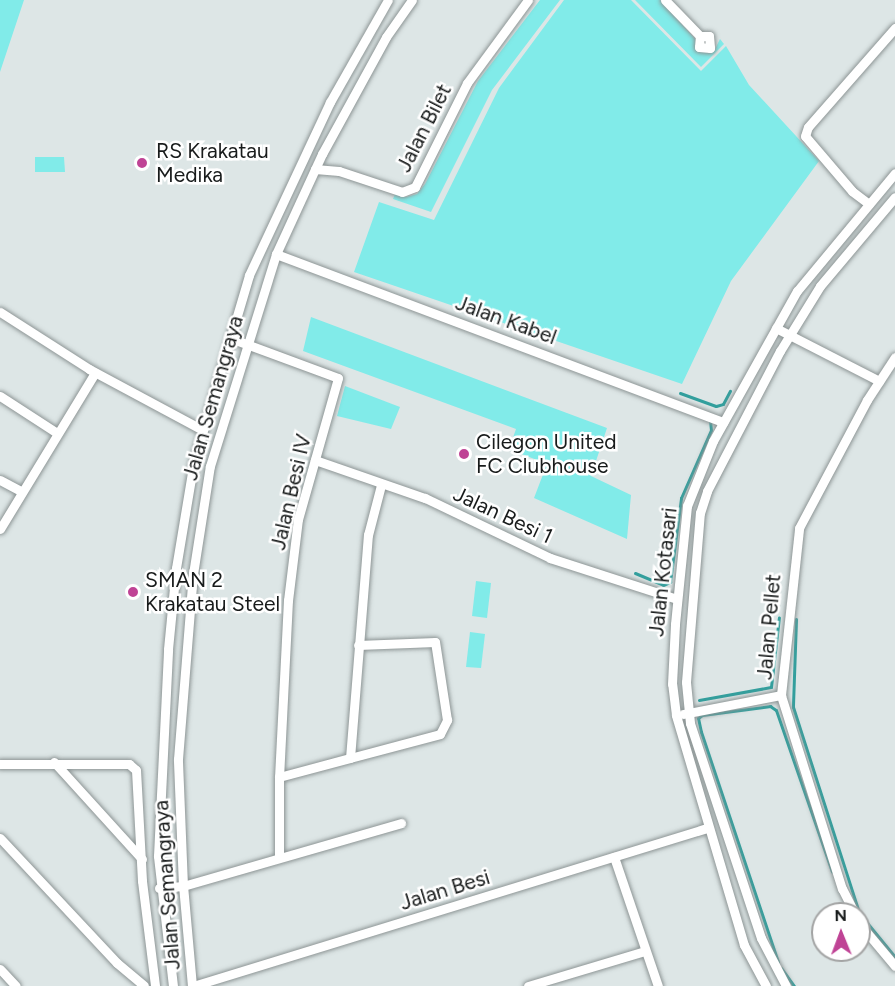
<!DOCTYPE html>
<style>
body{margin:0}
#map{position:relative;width:895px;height:986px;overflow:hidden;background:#dde6e6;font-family:Figtree,sans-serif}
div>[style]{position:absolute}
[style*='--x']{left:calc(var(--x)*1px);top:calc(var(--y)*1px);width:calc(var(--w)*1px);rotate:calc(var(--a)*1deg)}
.green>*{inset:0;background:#81ebe9}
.stream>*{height:3px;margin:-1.5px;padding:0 1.5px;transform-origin:1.5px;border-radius:1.5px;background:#329f9d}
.roads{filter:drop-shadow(0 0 2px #8d9595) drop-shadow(0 0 2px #8d9595)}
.minor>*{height:9px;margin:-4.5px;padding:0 4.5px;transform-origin:4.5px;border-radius:4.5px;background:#fff}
.dots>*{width:16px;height:16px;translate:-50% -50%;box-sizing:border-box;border:3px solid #fff;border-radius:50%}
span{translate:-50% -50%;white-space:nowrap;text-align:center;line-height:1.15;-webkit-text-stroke:5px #fff;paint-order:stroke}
.street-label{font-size:21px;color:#181b1b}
.poi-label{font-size:21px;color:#181b1b}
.left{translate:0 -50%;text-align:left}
.north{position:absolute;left:811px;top:902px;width:60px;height:60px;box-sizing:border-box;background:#fff;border:2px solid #a3a4a4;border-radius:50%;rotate:359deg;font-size:16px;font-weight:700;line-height:24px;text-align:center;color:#181b1b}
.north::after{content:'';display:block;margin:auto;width:21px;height:27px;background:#bf4395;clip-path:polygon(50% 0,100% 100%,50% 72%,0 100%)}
</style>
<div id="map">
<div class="green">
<div style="clip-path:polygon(0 0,24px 0,0 72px)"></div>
<div style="clip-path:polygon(540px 0,560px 0,492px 90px,431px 212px,393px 199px,395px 194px,406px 197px,417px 194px,425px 184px,478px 81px)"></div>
<div style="clip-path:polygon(564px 0,631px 0,701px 71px,726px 46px,749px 85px,819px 161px,731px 281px,682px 384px,354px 272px,379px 202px,434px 220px,499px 88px)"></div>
<div style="clip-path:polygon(635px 0,660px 0,705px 50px,715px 49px,720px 39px,724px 44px,701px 67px)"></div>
<div style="clip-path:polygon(35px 157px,64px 157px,65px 172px,35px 172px)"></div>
<div style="clip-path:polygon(311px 317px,607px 428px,591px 476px,631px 495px,627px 539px,534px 498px,547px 464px,509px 449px,516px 429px,303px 351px)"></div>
<div style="clip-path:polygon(345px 386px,400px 407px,391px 429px,337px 416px)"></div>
<div style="clip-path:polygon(476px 581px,491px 583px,487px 618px,472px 616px)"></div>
<div style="clip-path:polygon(470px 632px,485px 634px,481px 668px,466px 667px)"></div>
</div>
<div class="stream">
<div style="--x:680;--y:393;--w:38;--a:20"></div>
<div style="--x:716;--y:406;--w:7;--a:-16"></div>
<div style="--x:723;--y:404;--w:15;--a:-62"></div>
<div style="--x:635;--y:573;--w:30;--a:23"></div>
<div style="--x:663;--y:585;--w:8;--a:-23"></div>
<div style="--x:670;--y:582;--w:85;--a:-82.5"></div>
<div style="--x:681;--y:498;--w:74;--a:-66.2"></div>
<div style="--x:711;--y:430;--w:10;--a:-96"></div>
<div style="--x:796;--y:619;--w:88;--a:92"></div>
<div style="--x:793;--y:707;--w:216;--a:72.2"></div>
<div style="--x:859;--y:913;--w:57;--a:50.7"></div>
<div style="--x:699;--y:700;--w:73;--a:-10.2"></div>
<div style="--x:771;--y:687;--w:70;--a:-83.5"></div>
<div style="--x:778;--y:962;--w:243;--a:-108.5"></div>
<div style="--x:701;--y:732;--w:14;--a:-102"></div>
<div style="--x:698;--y:718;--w:5;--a:-37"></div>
<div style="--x:702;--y:715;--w:69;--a:-7.5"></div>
<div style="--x:770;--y:706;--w:7;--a:34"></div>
<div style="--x:776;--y:710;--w:171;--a:70.9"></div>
<div style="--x:781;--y:968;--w:22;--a:54"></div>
</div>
<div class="roads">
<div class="minor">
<div style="--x:665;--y:0;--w:50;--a:45.8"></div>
<div style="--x:700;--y:36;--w:9;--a:0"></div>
<div style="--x:709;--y:36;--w:12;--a:85"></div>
<div style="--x:710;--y:48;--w:11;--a:-175"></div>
<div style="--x:699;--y:47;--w:11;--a:-85"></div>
<div style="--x:315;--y:169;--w:24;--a:5"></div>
<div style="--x:339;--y:171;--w:66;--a:18.4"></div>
<div style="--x:402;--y:192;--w:14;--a:-21"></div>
<div style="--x:415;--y:187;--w:116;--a:-63.4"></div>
<div style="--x:467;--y:83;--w:103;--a:-53.7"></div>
<div style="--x:869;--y:204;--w:21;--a:-143"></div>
<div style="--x:852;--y:191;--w:72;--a:-130.5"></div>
<div style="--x:805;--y:136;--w:9;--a:-72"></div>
<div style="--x:808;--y:127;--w:132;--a:-48.7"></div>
<div style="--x:276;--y:254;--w:478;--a:20.6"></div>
<div style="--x:0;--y:312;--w:106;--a:32.6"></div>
<div style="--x:89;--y:369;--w:129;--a:28.2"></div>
<div style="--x:776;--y:328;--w:116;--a:27.2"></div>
<div style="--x:230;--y:338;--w:115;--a:20.3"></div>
<div style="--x:338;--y:378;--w:147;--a:105.8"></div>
<div style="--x:298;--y:519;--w:82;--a:97"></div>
<div style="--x:288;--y:600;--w:177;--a:92.9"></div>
<div style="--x:279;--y:777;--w:78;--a:90"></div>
<div style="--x:0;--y:396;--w:68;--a:33"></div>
<div style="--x:315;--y:460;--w:116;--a:19.1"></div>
<div style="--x:425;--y:498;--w:139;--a:25.6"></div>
<div style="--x:550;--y:558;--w:133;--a:17.9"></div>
<div style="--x:0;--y:480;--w:24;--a:28"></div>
<div style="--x:0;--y:529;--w:183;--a:-58.7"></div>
<div style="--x:683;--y:714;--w:100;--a:-11"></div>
<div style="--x:350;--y:758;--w:93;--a:-14.9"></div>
<div style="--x:440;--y:734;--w:16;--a:-63"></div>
<div style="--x:447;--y:720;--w:79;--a:-98.7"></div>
<div style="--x:435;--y:642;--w:77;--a:177.8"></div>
<div style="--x:54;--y:762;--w:131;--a:47.8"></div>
<div style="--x:0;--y:764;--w:129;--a:0"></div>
<div style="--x:129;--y:764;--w:9;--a:41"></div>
<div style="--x:136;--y:770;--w:111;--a:86.9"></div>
<div style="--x:142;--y:881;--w:106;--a:82.9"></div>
<div style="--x:279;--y:777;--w:73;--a:-15"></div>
<div style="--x:350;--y:758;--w:224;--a:-85.4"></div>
<div style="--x:368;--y:535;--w:52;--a:-75.4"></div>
<div style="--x:0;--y:838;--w:171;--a:46.9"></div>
<div style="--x:117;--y:963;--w:35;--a:40"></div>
<div style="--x:614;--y:857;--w:136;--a:71.2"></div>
<div style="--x:159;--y:888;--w:24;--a:-5"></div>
<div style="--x:183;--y:886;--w:227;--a:-16.1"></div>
<div style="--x:855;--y:914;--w:28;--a:-117"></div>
<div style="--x:842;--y:889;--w:203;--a:-107.5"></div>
<div style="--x:781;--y:695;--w:168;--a:-83.8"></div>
<div style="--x:799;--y:528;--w:145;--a:-62"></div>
<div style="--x:867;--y:400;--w:51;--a:-56.9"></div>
<div style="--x:859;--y:923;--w:56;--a:50.1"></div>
<div style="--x:0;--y:969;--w:23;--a:47"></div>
<div style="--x:173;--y:986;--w:131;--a:-96.6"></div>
<div style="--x:158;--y:856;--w:207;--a:-87.2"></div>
<div style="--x:168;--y:649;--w:81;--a:-84.4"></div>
<div style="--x:176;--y:568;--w:109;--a:-80.5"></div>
<div style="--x:194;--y:461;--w:194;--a:-73.5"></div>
<div style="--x:249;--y:275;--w:191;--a:-64.9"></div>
<div style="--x:330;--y:102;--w:117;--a:-60.4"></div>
<div style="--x:192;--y:986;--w:100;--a:-95.1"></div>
<div style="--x:183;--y:886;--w:127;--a:-92.3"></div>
<div style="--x:178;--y:759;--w:186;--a:-85.4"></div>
<div style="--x:193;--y:574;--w:109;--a:-81.1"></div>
<div style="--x:210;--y:466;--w:222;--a:-72.7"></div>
<div style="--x:276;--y:254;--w:110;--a:-65.3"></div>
<div style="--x:322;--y:154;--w:133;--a:-61.3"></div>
<div style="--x:386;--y:37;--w:45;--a:-54.9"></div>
<div style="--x:193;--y:986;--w:538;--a:-17.09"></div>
<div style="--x:528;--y:986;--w:122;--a:-16.7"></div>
<div style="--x:766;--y:986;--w:47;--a:-118.2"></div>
<div style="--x:744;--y:945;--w:240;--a:-106.5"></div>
<div style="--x:676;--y:715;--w:31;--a:-97"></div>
<div style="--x:672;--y:684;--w:60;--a:-87.1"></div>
<div style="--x:675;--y:624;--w:119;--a:-84.2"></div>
<div style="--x:687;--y:506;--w:70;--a:-68.2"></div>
<div style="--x:713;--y:441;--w:172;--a:-60.8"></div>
<div style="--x:797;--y:291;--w:153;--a:-50.3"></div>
<div style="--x:786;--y:986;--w:54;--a:-117.5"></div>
<div style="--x:761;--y:938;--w:226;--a:-108.3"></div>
<div style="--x:690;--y:723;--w:41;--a:-95.6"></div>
<div style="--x:686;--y:682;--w:170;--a:-85.3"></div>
<div style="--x:700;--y:513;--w:23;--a:-72"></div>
<div style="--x:707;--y:491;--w:158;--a:-62.5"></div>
<div style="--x:780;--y:351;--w:76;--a:-58.4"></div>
<div style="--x:820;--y:286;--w:116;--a:-49.9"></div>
</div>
</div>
<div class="dots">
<div style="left:142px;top:163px;background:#bf4395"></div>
<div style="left:464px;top:454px;background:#bf4395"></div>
<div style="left:133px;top:592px;background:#bf4395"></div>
</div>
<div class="street-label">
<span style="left:424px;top:128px;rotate:-63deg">Jalan Bilet</span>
<span style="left:506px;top:320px;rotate:20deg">Jalan Kabel</span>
<span style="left:213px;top:398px;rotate:-74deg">Jalan Semangraya</span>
<span style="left:291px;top:492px;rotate:-77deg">Jalan Besi IV</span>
<span style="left:503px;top:515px;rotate:25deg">Jalan Besi 1</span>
<span style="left:663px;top:572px;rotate:-84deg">Jalan Kotasari</span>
<span style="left:769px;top:627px;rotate:-85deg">Jalan Pellet</span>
<span style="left:167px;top:885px;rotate:-94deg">Jalan Semangraya</span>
<span style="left:445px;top:890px;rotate:-17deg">Jalan Besi</span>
</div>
<div class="poi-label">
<span class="left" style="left:156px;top:163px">RS Krakatau<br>Medika</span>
<span class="left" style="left:476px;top:454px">Cilegon United<br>FC Clubhouse</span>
<span class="left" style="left:145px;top:592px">SMAN 2<br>Krakatau Steel</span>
</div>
<div class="north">N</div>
</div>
